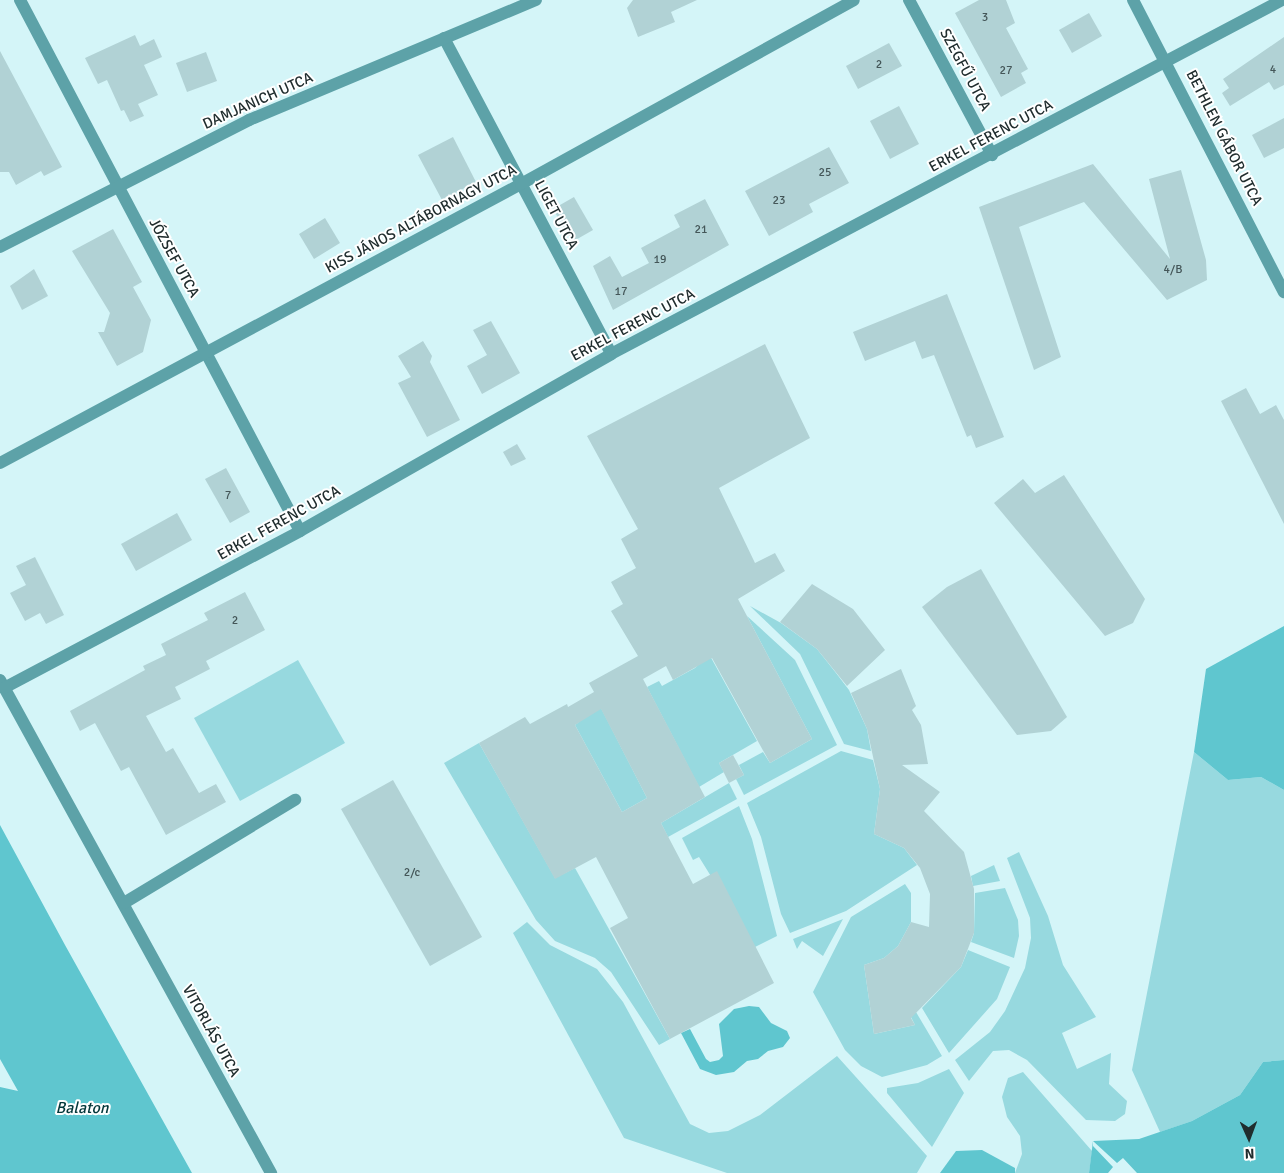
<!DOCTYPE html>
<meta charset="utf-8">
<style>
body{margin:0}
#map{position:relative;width:1284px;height:1173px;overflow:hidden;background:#d4f5f8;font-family:Signika,sans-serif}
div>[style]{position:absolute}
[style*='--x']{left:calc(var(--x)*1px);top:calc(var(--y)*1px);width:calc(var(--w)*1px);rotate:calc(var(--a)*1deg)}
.green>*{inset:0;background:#97d9df}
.water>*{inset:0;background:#5fc6cf}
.pier>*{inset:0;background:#d4f5f8}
.building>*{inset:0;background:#b1d2d5}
.minor>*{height:12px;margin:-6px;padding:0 6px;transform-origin:6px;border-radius:6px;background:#5da2a8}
span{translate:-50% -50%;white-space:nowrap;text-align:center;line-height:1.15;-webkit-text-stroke:4px #fff;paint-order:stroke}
.number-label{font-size:12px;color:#445658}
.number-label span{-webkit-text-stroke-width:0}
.street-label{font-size:15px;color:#202d2e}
.water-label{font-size:16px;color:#04383b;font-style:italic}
.north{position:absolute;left:1224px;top:1113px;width:50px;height:50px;-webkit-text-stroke:4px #fff;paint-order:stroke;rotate:178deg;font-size:14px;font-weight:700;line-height:20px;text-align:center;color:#202d2e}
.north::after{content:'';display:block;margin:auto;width:18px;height:22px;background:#202d2e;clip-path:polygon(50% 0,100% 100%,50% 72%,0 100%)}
</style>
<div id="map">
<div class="green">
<div style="clip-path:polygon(750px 606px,781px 623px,817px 649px,836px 673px,849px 690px,867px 729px,871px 751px,844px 744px,800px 654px)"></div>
<div style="clip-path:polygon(747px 616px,795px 660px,837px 745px,744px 795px,736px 779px,744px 775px,739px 765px,763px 752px,770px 763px,812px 739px)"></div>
<div style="clip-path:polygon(709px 654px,757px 741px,719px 763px,724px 772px,699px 787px,647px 687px,659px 681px,662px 686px,695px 668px)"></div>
<div style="clip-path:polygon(298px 660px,345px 743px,240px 801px,194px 718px)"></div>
<div style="clip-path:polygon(600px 706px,647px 798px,622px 812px,575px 725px)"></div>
<div style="clip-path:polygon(479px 743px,555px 878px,575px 868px,670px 1039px,659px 1045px,611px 972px,595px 958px,555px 941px,536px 920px,444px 763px)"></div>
<div style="clip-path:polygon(841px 751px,873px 760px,880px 789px,874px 834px,904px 848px,917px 865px,846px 911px,790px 933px,781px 914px,761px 837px,747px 803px)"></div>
<div style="clip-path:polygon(1194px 752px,1228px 780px,1261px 777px,1284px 790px,1284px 1060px,1263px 1062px,1240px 1095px,1192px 1121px,1160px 1132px,1132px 1070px)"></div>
<div style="clip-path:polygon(729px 783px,737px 799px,668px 837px,661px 823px)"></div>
<div style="clip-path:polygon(739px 806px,752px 839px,777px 936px,755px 947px,699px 857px,693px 860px,682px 838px)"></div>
<div style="clip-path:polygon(1019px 852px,1048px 916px,1063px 965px,1096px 1017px,1062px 1033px,1077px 1069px,1111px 1053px,1109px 1084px,1127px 1101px,1125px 1114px,1115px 1121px,1086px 1120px,1027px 1060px,1009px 1050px,993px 1051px,969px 1081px,955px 1060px,990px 1032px,1005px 1011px,1025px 968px,1031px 938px,1030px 918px,1007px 858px)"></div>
<div style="clip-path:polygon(994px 865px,1000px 881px,973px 886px,971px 876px)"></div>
<div style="clip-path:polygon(905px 884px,911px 893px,911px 922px,898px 946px,884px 958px,864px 965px,874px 1034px,915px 1025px,910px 1015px,916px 1012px,942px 1056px,927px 1065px,882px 1077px,861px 1066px,845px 1050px,813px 992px,851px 917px)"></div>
<div style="clip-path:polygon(1005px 888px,1018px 920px,1019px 936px,1014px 958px,971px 942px,974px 933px,975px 893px)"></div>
<div style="clip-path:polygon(843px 919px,823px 956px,802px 941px,797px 949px,793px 939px)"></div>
<div style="clip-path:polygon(527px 922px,550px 945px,597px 969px,623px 1002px,690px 1124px,709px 1133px,728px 1131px,760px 1115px,837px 1056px,927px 1156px,917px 1173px,727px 1173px,624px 1138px,513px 933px)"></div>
<div style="clip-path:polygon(968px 950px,1010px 967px,997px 999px,949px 1053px,922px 1008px,961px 967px)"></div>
<div style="clip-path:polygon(949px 1069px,964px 1093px,932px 1147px,887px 1093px,887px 1088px,918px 1083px)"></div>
<div style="clip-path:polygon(1023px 1072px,1092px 1151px,1089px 1173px,1015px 1173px,1022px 1154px,1020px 1136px,1007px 1117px,1002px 1097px,1008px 1078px)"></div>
</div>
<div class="water">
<div style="clip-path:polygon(1284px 626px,1284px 790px,1261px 777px,1228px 780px,1194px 752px,1206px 669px)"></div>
<div style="clip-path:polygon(0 825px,65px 945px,192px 1173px,0 1173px,0 1087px,18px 1091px,0 1059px)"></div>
<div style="clip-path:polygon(749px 1006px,759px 1007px,771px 1023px,787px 1031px,790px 1038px,783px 1047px,768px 1051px,758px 1059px,747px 1061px,734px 1072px,716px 1075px,700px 1069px,681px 1033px,690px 1029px,706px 1059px,710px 1062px,719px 1060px,723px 1056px,719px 1024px,734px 1009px)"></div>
<div style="clip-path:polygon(1284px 1060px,1284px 1173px,1089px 1173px,1093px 1141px,1139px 1139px,1192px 1121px,1240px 1095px,1263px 1062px)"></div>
<div style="clip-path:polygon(982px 1150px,1015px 1168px,1015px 1173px,940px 1173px,956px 1151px)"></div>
</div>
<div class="pier">
<div style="clip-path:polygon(1093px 1141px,1117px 1163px,1123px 1158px,1137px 1173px,1108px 1173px,1113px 1167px,1093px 1146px)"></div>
</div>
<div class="building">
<div style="clip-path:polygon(633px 0,697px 0,671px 12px,675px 22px,638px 37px,627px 8px)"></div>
<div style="clip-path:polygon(979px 0,1006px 0,1015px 23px,1006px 28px,1028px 69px,1021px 73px,1026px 83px,1001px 97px,955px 13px)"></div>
<div style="clip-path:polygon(1089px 13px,1102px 36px,1072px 53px,1059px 30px)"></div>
<div style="clip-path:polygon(135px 35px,140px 46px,154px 39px,162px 57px,144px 65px,158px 95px,138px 104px,144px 116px,130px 122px,124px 110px,121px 111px,107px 80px,98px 84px,85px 58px)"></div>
<div style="clip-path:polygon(1284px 37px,1284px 85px,1274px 90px,1269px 82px,1230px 106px,1222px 93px,1229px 88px,1223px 79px)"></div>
<div style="clip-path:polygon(889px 43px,902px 66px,858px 89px,846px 66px)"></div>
<div style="clip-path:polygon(0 51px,62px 167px,44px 176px,41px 171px,16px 185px,9px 172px,0 172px)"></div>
<div style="clip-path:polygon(206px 52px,217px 81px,187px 92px,176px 63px)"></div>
<div style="clip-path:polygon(899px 106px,919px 144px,890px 159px,870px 121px)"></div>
<div style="clip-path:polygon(1284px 118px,1284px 148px,1264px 158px,1252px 135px)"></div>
<div style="clip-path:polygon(453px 137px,476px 182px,442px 200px,418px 155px)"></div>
<div style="clip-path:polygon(829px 147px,849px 183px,809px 204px,813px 212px,769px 236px,745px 191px)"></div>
<div style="clip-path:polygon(1093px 164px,1170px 259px,1149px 179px,1181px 170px,1206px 260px,1207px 280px,1167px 300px,1084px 202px,1019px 227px,1061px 357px,1034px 370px,979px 207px)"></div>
<div style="clip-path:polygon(574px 197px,593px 230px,572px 242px,553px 209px)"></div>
<div style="clip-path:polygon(705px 199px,729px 245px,613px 310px,593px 266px,610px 256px,622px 277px,649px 263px,641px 248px,680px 227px,674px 215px)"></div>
<div style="clip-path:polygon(325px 218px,340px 243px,314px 259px,299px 234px)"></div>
<div style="clip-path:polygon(113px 229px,142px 282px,133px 287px,151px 320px,143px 352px,117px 366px,98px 332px,104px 332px,110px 313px,72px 251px)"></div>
<div style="clip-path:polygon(34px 269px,48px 296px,22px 310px,10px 286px)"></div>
<div style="clip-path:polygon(947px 294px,1004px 437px,976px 448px,971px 435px,967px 437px,934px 355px,922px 359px,915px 341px,865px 361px,853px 332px)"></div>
<div style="clip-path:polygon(491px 321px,520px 373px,482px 394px,467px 366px,487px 355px,473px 330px)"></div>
<div style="clip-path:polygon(423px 341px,432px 356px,430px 362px,460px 420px,427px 437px,398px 383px,411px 377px,398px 356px)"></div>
<div style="clip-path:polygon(evenodd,765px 344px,810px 438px,719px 488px,755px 563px,775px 553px,785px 571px,738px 599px,812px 739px,770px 763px,712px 658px,673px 680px,666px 666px,643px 679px,705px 797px,661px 823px,693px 884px,717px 871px,774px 983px,670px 1039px,610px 928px,628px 918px,596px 857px,555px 879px,479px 743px,525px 717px,530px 724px,567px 704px,568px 707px,594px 692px,589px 683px,638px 656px,611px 611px,623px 604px,611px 582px,636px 568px,621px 539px,638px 529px,587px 436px,765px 344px,601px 709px,647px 798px,622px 812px,575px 725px,601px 709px)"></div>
<div style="clip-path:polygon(1246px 388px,1260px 414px,1276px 405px,1284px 420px,1284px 524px,1221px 401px)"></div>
<div style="clip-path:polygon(517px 444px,526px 459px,511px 466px,503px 452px)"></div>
<div style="clip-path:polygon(226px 468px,250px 512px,230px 523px,205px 479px)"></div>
<div style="clip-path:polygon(1064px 475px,1145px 599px,1133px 623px,1105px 636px,994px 503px,1023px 479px,1035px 493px)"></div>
<div style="clip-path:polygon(177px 513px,192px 540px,136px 571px,121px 544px)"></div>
<div style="clip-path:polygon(35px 557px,64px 615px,46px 624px,40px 613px,25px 621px,10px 593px,26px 585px,16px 566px)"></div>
<div style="clip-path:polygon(981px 569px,1067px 717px,1051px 731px,1017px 735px,922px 607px,947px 587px)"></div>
<div style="clip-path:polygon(812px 584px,853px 609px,885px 650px,847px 686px,817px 649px,780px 622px)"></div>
<div style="clip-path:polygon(245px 592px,265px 630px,206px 661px,210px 669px,175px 687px,181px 699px,146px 716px,166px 752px,173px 748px,199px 793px,216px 784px,226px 802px,166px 835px,129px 767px,121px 771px,95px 723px,80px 731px,70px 711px,145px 670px,143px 666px,166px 655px,161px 644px,208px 620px,204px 613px)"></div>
<div style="clip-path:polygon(901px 669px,916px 706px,912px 710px,921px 725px,928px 764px,902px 765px,940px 792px,924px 811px,964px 852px,974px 889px,974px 933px,961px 967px,911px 1018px,915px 1025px,874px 1034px,864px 965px,884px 958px,898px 946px,911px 922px,929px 927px,930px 894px,920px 868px,904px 848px,874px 834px,880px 789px,867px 729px,851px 693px)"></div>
<div style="clip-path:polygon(733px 755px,744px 775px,729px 783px,719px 763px)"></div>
<div style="clip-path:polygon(393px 780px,482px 937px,430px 966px,341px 809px)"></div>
</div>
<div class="minor">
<div style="--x:20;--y:0;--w:600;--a:62.2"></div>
<div style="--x:909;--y:0;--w:176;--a:61.8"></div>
<div style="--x:1133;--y:0;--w:329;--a:62.7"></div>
<div style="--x:444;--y:38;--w:357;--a:62.1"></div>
<div style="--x:0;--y:247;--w:280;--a:-27"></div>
<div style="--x:249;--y:120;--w:311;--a:-22.7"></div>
<div style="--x:0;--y:463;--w:591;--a:-28.17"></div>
<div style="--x:521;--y:184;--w:380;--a:-28.9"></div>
<div style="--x:0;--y:680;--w:563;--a:61.2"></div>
<div style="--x:4;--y:688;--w:335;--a:-27.9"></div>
<div style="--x:300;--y:531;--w:358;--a:-29.6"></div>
<div style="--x:611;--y:354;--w:759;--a:-27.81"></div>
<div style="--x:124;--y:903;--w:200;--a:-31.1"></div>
</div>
<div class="number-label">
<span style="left:985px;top:18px">3</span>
<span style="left:879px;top:65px">2</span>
<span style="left:1273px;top:70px">4</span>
<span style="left:1006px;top:71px">27</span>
<span style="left:825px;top:173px">25</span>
<span style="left:779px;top:201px">23</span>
<span style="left:701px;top:230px">21</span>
<span style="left:660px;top:260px">19</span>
<span style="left:1173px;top:270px">4/B</span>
<span style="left:621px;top:292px">17</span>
<span style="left:228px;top:496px">7</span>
<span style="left:235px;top:621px">2</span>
<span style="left:412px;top:873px">2/c</span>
</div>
<div class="street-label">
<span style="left:965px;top:70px;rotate:62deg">SZEGFŰ UTCA</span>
<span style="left:258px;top:101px;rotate:-24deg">DAMJANICH UTCA</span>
<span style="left:991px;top:136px;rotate:-28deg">ERKEL FERENC UTCA</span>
<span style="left:1224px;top:138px;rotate:63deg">BETHLEN GÁBOR UTCA</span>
<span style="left:556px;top:215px;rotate:62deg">LIGET UTCA</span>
<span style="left:421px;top:219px;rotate:-28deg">KISS JÁNOS ALTÁBORNAGY UTCA</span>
<span style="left:174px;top:258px;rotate:61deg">JÓZSEF UTCA</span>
<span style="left:633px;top:325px;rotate:-28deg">ERKEL FERENC UTCA</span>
<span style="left:279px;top:523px;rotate:-29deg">ERKEL FERENC UTCA</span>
<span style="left:211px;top:1031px;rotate:61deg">VITORLÁS UTCA</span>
</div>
<div class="water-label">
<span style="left:82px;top:1108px">Balaton</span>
</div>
<div class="north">N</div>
</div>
